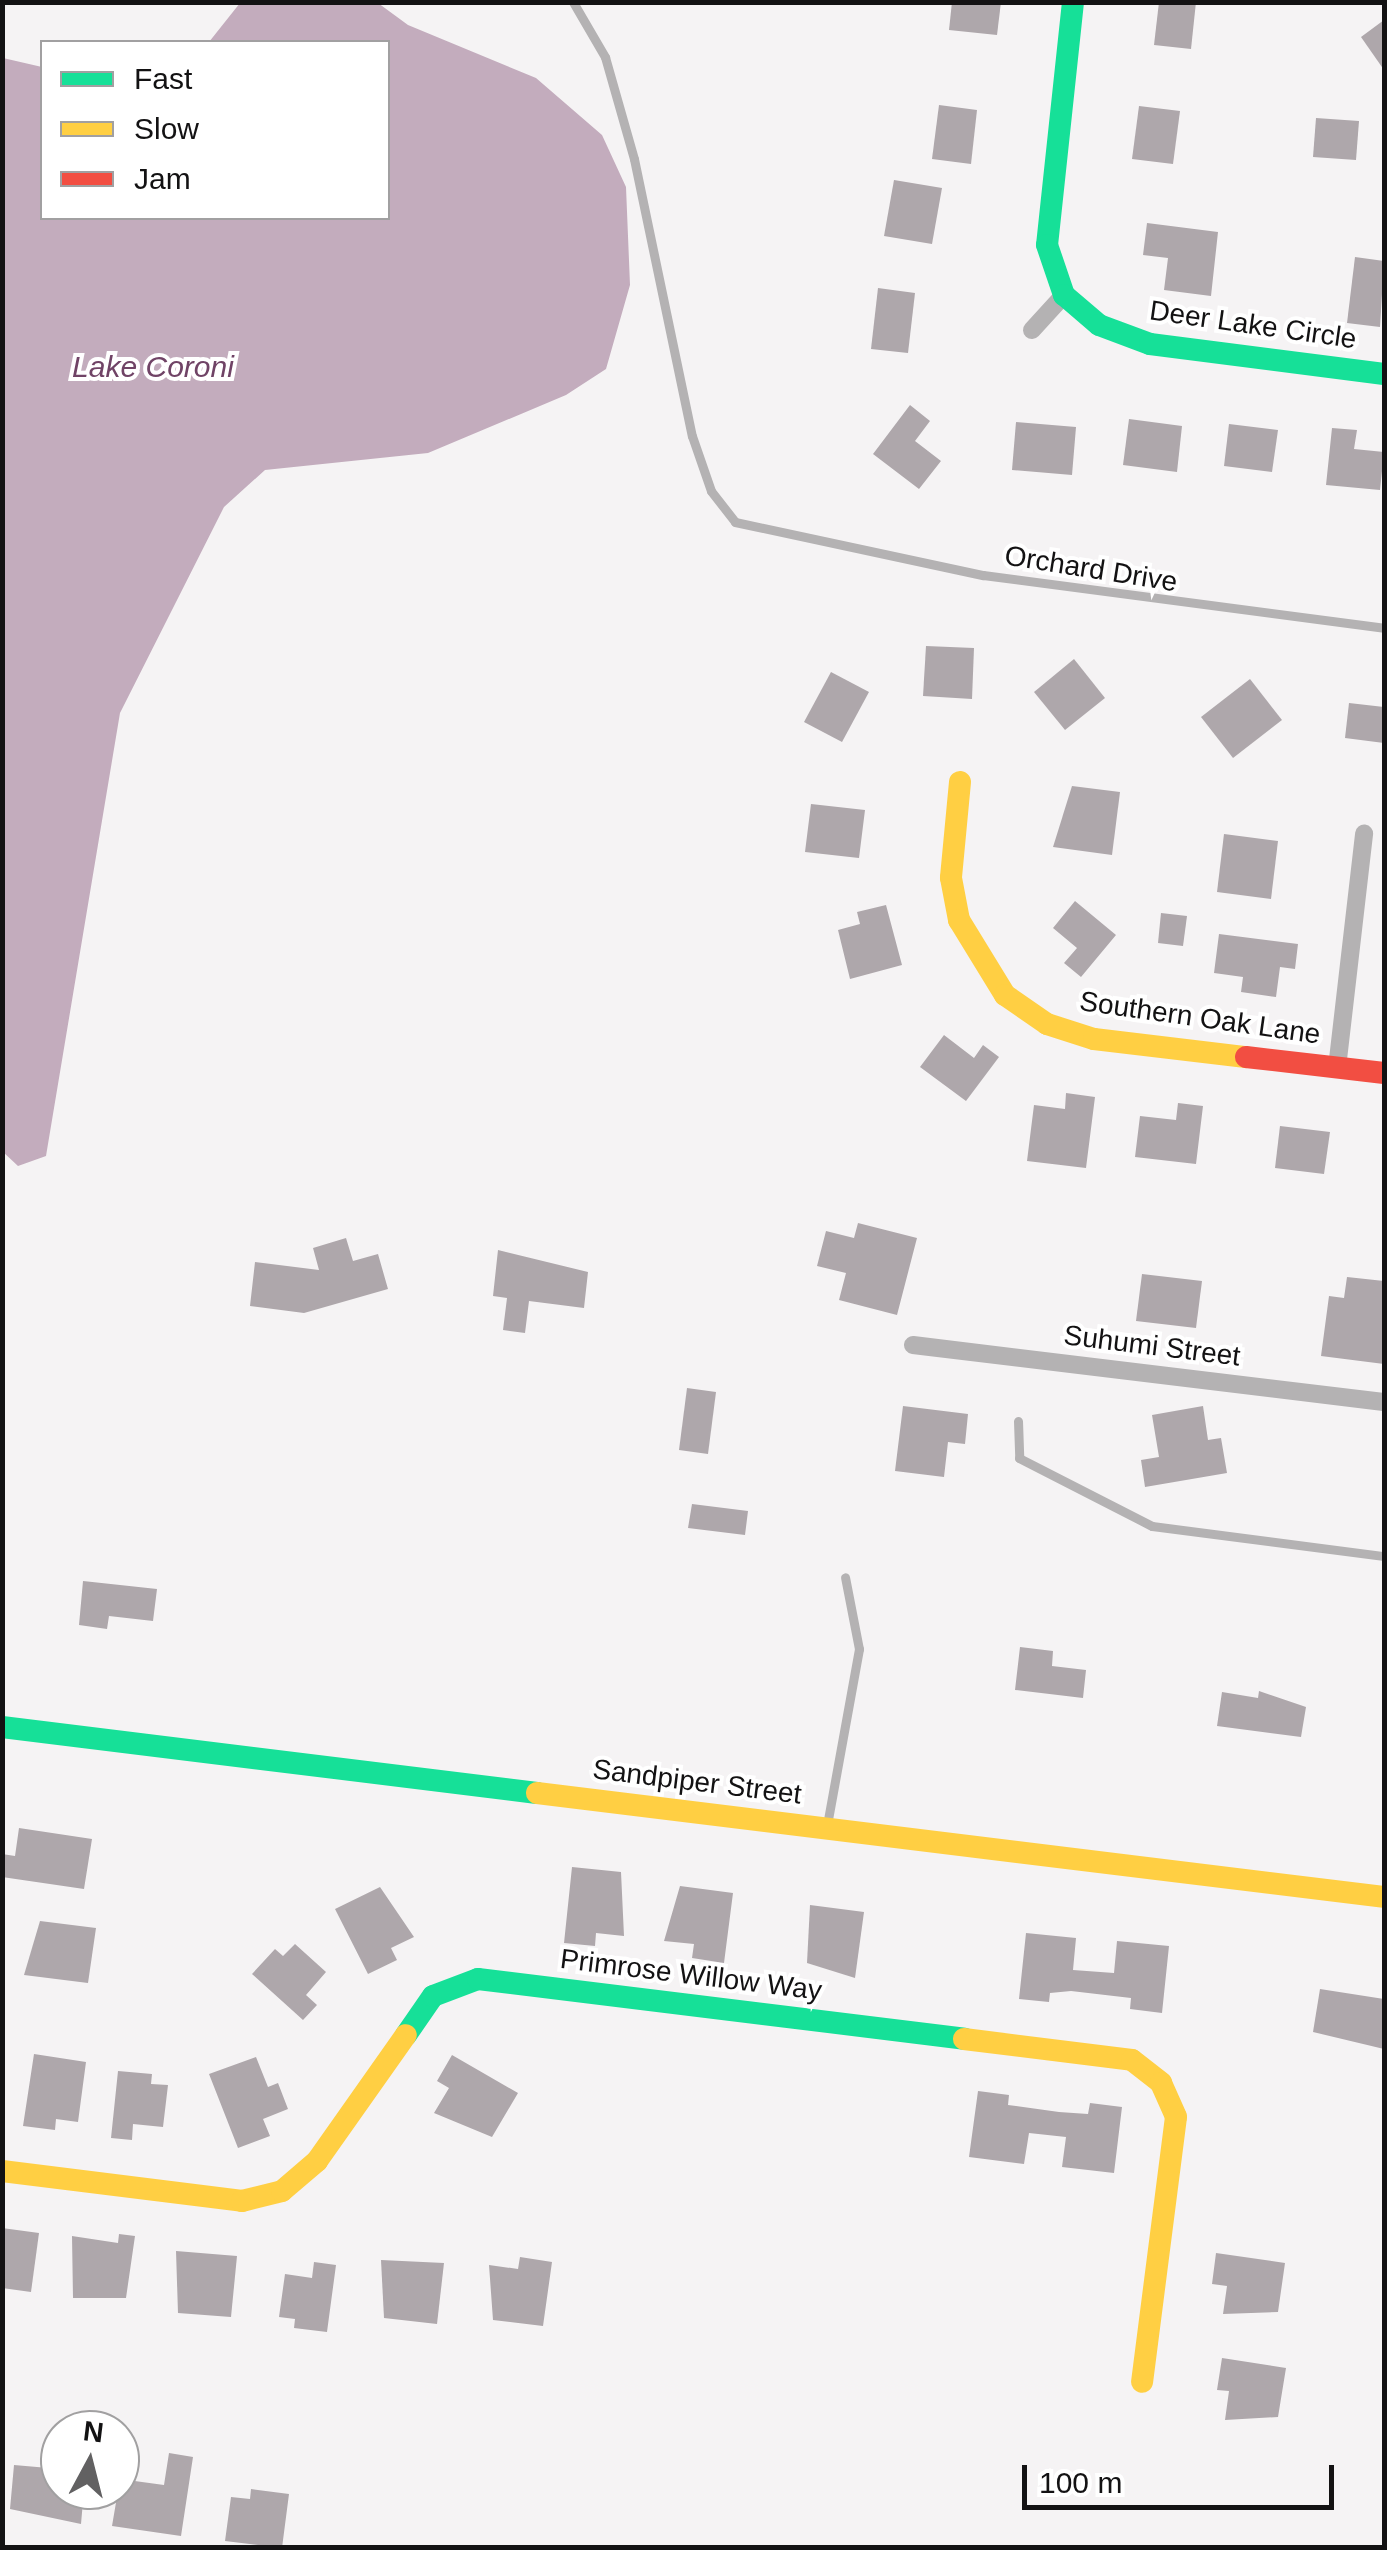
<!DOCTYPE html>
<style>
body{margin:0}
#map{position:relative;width:1387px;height:2550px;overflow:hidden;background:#f5f3f4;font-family:Arial,sans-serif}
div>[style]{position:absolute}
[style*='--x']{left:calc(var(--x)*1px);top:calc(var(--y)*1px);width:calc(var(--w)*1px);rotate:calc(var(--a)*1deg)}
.water>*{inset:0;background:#c3acbd}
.building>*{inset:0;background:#aea7ab}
.lane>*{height:9px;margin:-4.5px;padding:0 4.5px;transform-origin:4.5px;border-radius:4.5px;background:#b4b2b3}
.street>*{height:18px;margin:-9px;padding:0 9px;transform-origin:9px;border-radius:9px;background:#b4b2b3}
.fast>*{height:22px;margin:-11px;padding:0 11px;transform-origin:11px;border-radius:11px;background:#16e098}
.slow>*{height:22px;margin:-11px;padding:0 11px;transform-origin:11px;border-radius:11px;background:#ffcf43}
.jam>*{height:22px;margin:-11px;padding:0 11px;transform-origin:11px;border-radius:11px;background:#f24e42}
span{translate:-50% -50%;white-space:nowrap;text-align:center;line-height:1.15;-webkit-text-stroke:8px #fff;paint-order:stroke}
.street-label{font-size:28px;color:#131213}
.water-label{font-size:30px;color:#704366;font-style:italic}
.frame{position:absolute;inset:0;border:5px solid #131213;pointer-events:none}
.legend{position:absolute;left:40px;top:40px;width:350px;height:180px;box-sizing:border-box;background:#fff;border:2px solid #a1a0a1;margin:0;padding:12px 18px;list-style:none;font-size:30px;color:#131213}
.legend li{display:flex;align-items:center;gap:20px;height:50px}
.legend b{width:50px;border:2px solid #a1a0a1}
.north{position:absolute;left:40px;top:2410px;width:100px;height:100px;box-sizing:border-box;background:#fff;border:2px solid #a1a0a1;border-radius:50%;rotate:7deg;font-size:28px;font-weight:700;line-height:40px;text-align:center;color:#131213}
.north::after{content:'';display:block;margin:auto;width:35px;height:45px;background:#626162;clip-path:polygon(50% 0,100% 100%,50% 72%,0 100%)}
.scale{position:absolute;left:1022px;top:2465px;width:312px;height:45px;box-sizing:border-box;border:5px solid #131213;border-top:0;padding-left:12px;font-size:30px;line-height:35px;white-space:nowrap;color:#131213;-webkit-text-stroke:8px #fff;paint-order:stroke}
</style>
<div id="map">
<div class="water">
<div style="clip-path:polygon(240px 3px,378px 3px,408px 25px,536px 78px,602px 135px,626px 187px,630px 285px,606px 369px,566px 395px,428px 453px,265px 470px,224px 507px,120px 713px,46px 1156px,18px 1166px,2px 1151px,3px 58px,42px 67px,42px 218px,388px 218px,388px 42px,209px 42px)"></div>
</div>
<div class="building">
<div style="clip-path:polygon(952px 2px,1001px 2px,997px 35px,949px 30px)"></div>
<div style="clip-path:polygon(1159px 2px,1196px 2px,1191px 49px,1154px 45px)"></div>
<div style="clip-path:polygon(1384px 20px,1384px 70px,1361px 37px)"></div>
<div style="clip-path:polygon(939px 105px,977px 110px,971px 164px,932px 159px)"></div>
<div style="clip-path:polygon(1139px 106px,1180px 111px,1173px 164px,1132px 159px)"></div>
<div style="clip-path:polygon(1316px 118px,1359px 121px,1356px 160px,1313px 157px)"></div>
<div style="clip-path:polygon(894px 180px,942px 188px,932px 244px,884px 236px)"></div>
<div style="clip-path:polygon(1147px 223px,1218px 232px,1211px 296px,1164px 290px,1168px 258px,1143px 255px)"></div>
<div style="clip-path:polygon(1355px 257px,1384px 261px,1380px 327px,1347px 323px)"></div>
<div style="clip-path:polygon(878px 288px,915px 293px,908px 353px,871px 349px)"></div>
<div style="clip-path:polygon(910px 405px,930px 421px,915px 441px,941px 461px,919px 489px,873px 454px)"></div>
<div style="clip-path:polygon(1129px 419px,1182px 426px,1177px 472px,1123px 465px)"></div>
<div style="clip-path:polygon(1016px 422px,1076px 427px,1072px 475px,1012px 470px)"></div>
<div style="clip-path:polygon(1229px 424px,1278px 430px,1272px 472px,1224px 466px)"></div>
<div style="clip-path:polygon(1332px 428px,1357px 430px,1354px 449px,1384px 452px,1380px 490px,1326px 485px)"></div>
<div style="clip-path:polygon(926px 646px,974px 648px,972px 699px,923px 696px)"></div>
<div style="clip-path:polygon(1074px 659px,1105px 698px,1065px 730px,1034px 692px)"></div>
<div style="clip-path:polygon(831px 672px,869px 692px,842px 742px,804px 722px)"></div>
<div style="clip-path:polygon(1250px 679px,1282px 720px,1233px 758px,1201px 717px)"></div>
<div style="clip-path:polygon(1349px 703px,1384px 707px,1384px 743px,1345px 738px)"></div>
<div style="clip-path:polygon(1072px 786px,1120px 792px,1112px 855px,1053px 847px)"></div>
<div style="clip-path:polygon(811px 804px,865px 810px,859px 858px,805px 852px)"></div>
<div style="clip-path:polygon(1224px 834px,1278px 841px,1271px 899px,1217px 892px)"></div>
<div style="clip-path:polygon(1075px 901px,1116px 935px,1081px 977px,1064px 963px,1077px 948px,1053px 928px)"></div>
<div style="clip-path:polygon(886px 905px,902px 965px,850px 979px,838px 930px,860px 924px,857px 912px)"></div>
<div style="clip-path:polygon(1161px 913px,1187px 916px,1183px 946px,1158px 943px)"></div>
<div style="clip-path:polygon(1219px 934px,1298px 944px,1295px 969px,1280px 967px,1276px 997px,1241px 992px,1243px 977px,1214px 973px)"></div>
<div style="clip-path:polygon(944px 1035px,974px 1058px,983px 1045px,999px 1057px,966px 1101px,920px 1067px)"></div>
<div style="clip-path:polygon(1066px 1093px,1095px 1097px,1086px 1168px,1027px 1161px,1034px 1105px,1065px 1109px)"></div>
<div style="clip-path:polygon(1178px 1103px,1203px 1106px,1196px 1164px,1135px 1157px,1140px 1116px,1176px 1120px)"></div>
<div style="clip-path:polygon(1280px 1126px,1330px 1132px,1324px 1174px,1275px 1168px)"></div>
<div style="clip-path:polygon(858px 1223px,917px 1238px,897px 1315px,839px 1300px,846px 1273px,817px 1266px,826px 1231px,854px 1238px)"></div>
<div style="clip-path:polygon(346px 1238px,353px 1261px,378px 1254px,388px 1289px,304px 1313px,250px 1306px,255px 1262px,319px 1270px,313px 1248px)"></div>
<div style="clip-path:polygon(498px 1250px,588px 1272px,584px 1308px,529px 1301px,525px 1333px,503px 1330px,507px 1298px,493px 1296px)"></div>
<div style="clip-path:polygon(1142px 1274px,1202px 1281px,1196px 1328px,1136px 1321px)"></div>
<div style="clip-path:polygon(1347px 1277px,1384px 1281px,1384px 1364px,1321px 1356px,1329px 1296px,1344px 1298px)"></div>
<div style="clip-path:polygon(687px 1388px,716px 1392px,708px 1454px,679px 1450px)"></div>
<div style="clip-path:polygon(903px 1406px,968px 1414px,965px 1444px,948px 1442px,944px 1477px,895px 1471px)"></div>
<div style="clip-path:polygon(1203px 1406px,1208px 1440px,1221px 1438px,1227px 1473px,1145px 1487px,1141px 1460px,1159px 1457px,1152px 1415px)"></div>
<div style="clip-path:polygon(692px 1504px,748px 1511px,745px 1535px,688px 1528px)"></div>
<div style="clip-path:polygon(83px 1581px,157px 1589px,153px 1621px,109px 1616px,107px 1629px,79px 1625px)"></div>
<div style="clip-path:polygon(1020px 1647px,1053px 1651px,1052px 1666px,1086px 1670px,1083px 1698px,1015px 1690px)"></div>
<div style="clip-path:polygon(1259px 1691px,1306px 1707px,1301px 1737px,1217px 1726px,1222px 1692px,1258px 1698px)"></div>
<div style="clip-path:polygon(19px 1828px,92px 1839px,84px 1889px,2px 1877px,2px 1854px,15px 1856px)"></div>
<div style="clip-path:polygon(572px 1867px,621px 1872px,624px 1936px,596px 1933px,595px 1946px,564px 1943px)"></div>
<div style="clip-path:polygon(680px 1886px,733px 1893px,724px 1963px,692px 1958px,694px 1944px,664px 1941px)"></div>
<div style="clip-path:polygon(380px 1887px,414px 1937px,391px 1948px,397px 1960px,368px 1974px,335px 1909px)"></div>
<div style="clip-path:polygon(810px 1905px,864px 1912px,855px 1978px,807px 1963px)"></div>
<div style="clip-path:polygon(40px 1921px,96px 1928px,88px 1983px,24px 1975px)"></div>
<div style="clip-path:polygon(1026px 1933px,1076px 1938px,1073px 1970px,1114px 1973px,1117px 1941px,1169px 1946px,1162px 2013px,1130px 2009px,1131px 1998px,1071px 1991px,1050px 1993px,1049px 2002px,1019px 1999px)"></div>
<div style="clip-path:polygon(295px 1944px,326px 1972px,306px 1995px,317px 2005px,303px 2020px,252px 1974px,275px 1949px,283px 1956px)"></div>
<div style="clip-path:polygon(1320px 1989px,1384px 1999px,1384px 2049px,1313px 2032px)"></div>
<div style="clip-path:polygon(34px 2054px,86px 2062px,78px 2122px,56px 2119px,55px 2130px,23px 2126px)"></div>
<div style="clip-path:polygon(452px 2055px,518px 2093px,492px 2137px,434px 2113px,449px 2088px,437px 2081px)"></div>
<div style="clip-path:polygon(256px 2057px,268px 2087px,278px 2083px,288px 2109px,263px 2119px,270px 2136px,238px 2148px,209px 2074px)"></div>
<div style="clip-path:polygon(118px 2071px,152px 2074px,151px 2084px,168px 2085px,163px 2127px,133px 2124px,132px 2140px,111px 2138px)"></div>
<div style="clip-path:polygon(978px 2091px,1009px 2095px,1008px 2105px,1059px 2112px,1088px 2114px,1090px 2103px,1122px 2107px,1114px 2173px,1062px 2167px,1066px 2137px,1029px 2133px,1024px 2164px,969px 2157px)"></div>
<div style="clip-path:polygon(2px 2228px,39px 2233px,31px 2292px,2px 2288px)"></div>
<div style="clip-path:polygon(119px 2234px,135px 2236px,126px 2298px,73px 2298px,72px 2236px,118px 2243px)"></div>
<div style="clip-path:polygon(176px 2251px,237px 2256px,231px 2317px,178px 2313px)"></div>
<div style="clip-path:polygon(1216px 2253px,1285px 2263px,1278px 2312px,1223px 2314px,1227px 2286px,1212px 2284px)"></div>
<div style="clip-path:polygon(520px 2257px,552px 2262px,543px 2326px,493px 2320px,489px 2265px,518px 2269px)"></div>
<div style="clip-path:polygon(381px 2260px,444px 2263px,437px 2324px,384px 2318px)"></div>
<div style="clip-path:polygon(314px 2262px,336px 2265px,327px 2332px,294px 2328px,295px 2319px,279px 2317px,285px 2274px,312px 2278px)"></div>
<div style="clip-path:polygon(1222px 2358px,1286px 2368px,1278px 2417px,1225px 2420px,1229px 2391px,1217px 2390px)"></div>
<div style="clip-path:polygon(169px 2453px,193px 2457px,181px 2536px,112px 2526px,120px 2479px,164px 2485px)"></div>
<div style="clip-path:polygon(14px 2465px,60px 2469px,60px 2490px,84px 2490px,81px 2524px,10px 2509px)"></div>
<div style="clip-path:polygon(251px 2489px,289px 2494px,282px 2548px,225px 2541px,231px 2497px,250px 2499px)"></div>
</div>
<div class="lane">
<div style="--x:573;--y:2;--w:64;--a:59.8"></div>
<div style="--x:605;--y:57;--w:106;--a:74.1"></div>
<div style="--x:634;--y:159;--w:283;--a:78.2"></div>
<div style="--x:692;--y:436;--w:58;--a:70.9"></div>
<div style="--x:711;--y:491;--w:39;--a:52"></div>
<div style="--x:735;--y:522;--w:254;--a:12.1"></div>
<div style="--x:983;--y:575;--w:404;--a:7.5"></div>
<div style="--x:1018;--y:1421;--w:37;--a:88"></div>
<div style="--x:1019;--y:1458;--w:149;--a:27.1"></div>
<div style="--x:1152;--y:1526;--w:234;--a:7.4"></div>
<div style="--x:827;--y:1825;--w:179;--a:-79.7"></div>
<div style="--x:859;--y:1649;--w:73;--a:-101"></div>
</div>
<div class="street">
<div style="--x:1032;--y:330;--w:47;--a:-47.6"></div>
<div style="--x:1337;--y:1068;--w:236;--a:-83.4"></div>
<div style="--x:913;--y:1345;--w:474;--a:6.9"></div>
</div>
<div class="fast">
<div style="--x:1073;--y:2;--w:244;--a:96.1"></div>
<div style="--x:1047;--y:245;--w:53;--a:71.2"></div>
<div style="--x:1064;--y:295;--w:46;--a:40.6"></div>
<div style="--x:1099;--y:325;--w:54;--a:20.4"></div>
<div style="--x:1150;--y:344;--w:236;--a:7.3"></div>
<div style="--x:2;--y:1727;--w:539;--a:7.03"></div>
<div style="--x:406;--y:2035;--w:47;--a:-55.3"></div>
<div style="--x:433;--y:1996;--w:48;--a:-20.7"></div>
<div style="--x:478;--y:1979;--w:490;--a:7"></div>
</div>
<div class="slow">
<div style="--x:960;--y:782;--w:96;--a:95.4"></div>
<div style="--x:951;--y:878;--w:43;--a:79.2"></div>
<div style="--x:959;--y:920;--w:88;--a:58.5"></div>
<div style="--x:1005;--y:995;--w:51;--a:34.6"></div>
<div style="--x:1047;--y:1024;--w:49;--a:17.7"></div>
<div style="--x:1094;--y:1039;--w:153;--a:6.8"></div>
<div style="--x:537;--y:1793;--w:853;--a:7"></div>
<div style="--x:964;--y:2039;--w:169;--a:7.1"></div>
<div style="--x:1132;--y:2060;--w:37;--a:38"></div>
<div style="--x:1161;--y:2083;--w:37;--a:66"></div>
<div style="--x:1176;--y:2117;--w:267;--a:97.3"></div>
<div style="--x:2;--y:2171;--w:242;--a:7.1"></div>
<div style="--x:242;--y:2201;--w:41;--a:-14"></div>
<div style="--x:282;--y:2191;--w:46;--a:-40.6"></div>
<div style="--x:317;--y:2161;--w:154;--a:-54.8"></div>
</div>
<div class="jam">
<div style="--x:1246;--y:1057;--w:139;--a:6.6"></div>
</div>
<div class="street-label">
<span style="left:1253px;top:325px;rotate:8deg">Deer Lake Circle</span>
<span style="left:1091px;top:569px;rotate:9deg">Orchard Drive</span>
<span style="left:1200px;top:1018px;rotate:8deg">Southern Oak Lane</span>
<span style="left:1152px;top:1346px;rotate:7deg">Suhumi Street</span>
<span style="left:697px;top:1782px;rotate:7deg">Sandpiper Street</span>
<span style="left:691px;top:1975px;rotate:7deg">Primrose Willow Way</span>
</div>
<div class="water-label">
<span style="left:153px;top:367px">Lake Coroni</span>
</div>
<div class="frame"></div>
<ul class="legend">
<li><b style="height:12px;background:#16e098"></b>Fast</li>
<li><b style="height:12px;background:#ffcf43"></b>Slow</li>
<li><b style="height:12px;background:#f24e42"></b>Jam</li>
</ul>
<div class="north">N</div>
<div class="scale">100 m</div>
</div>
